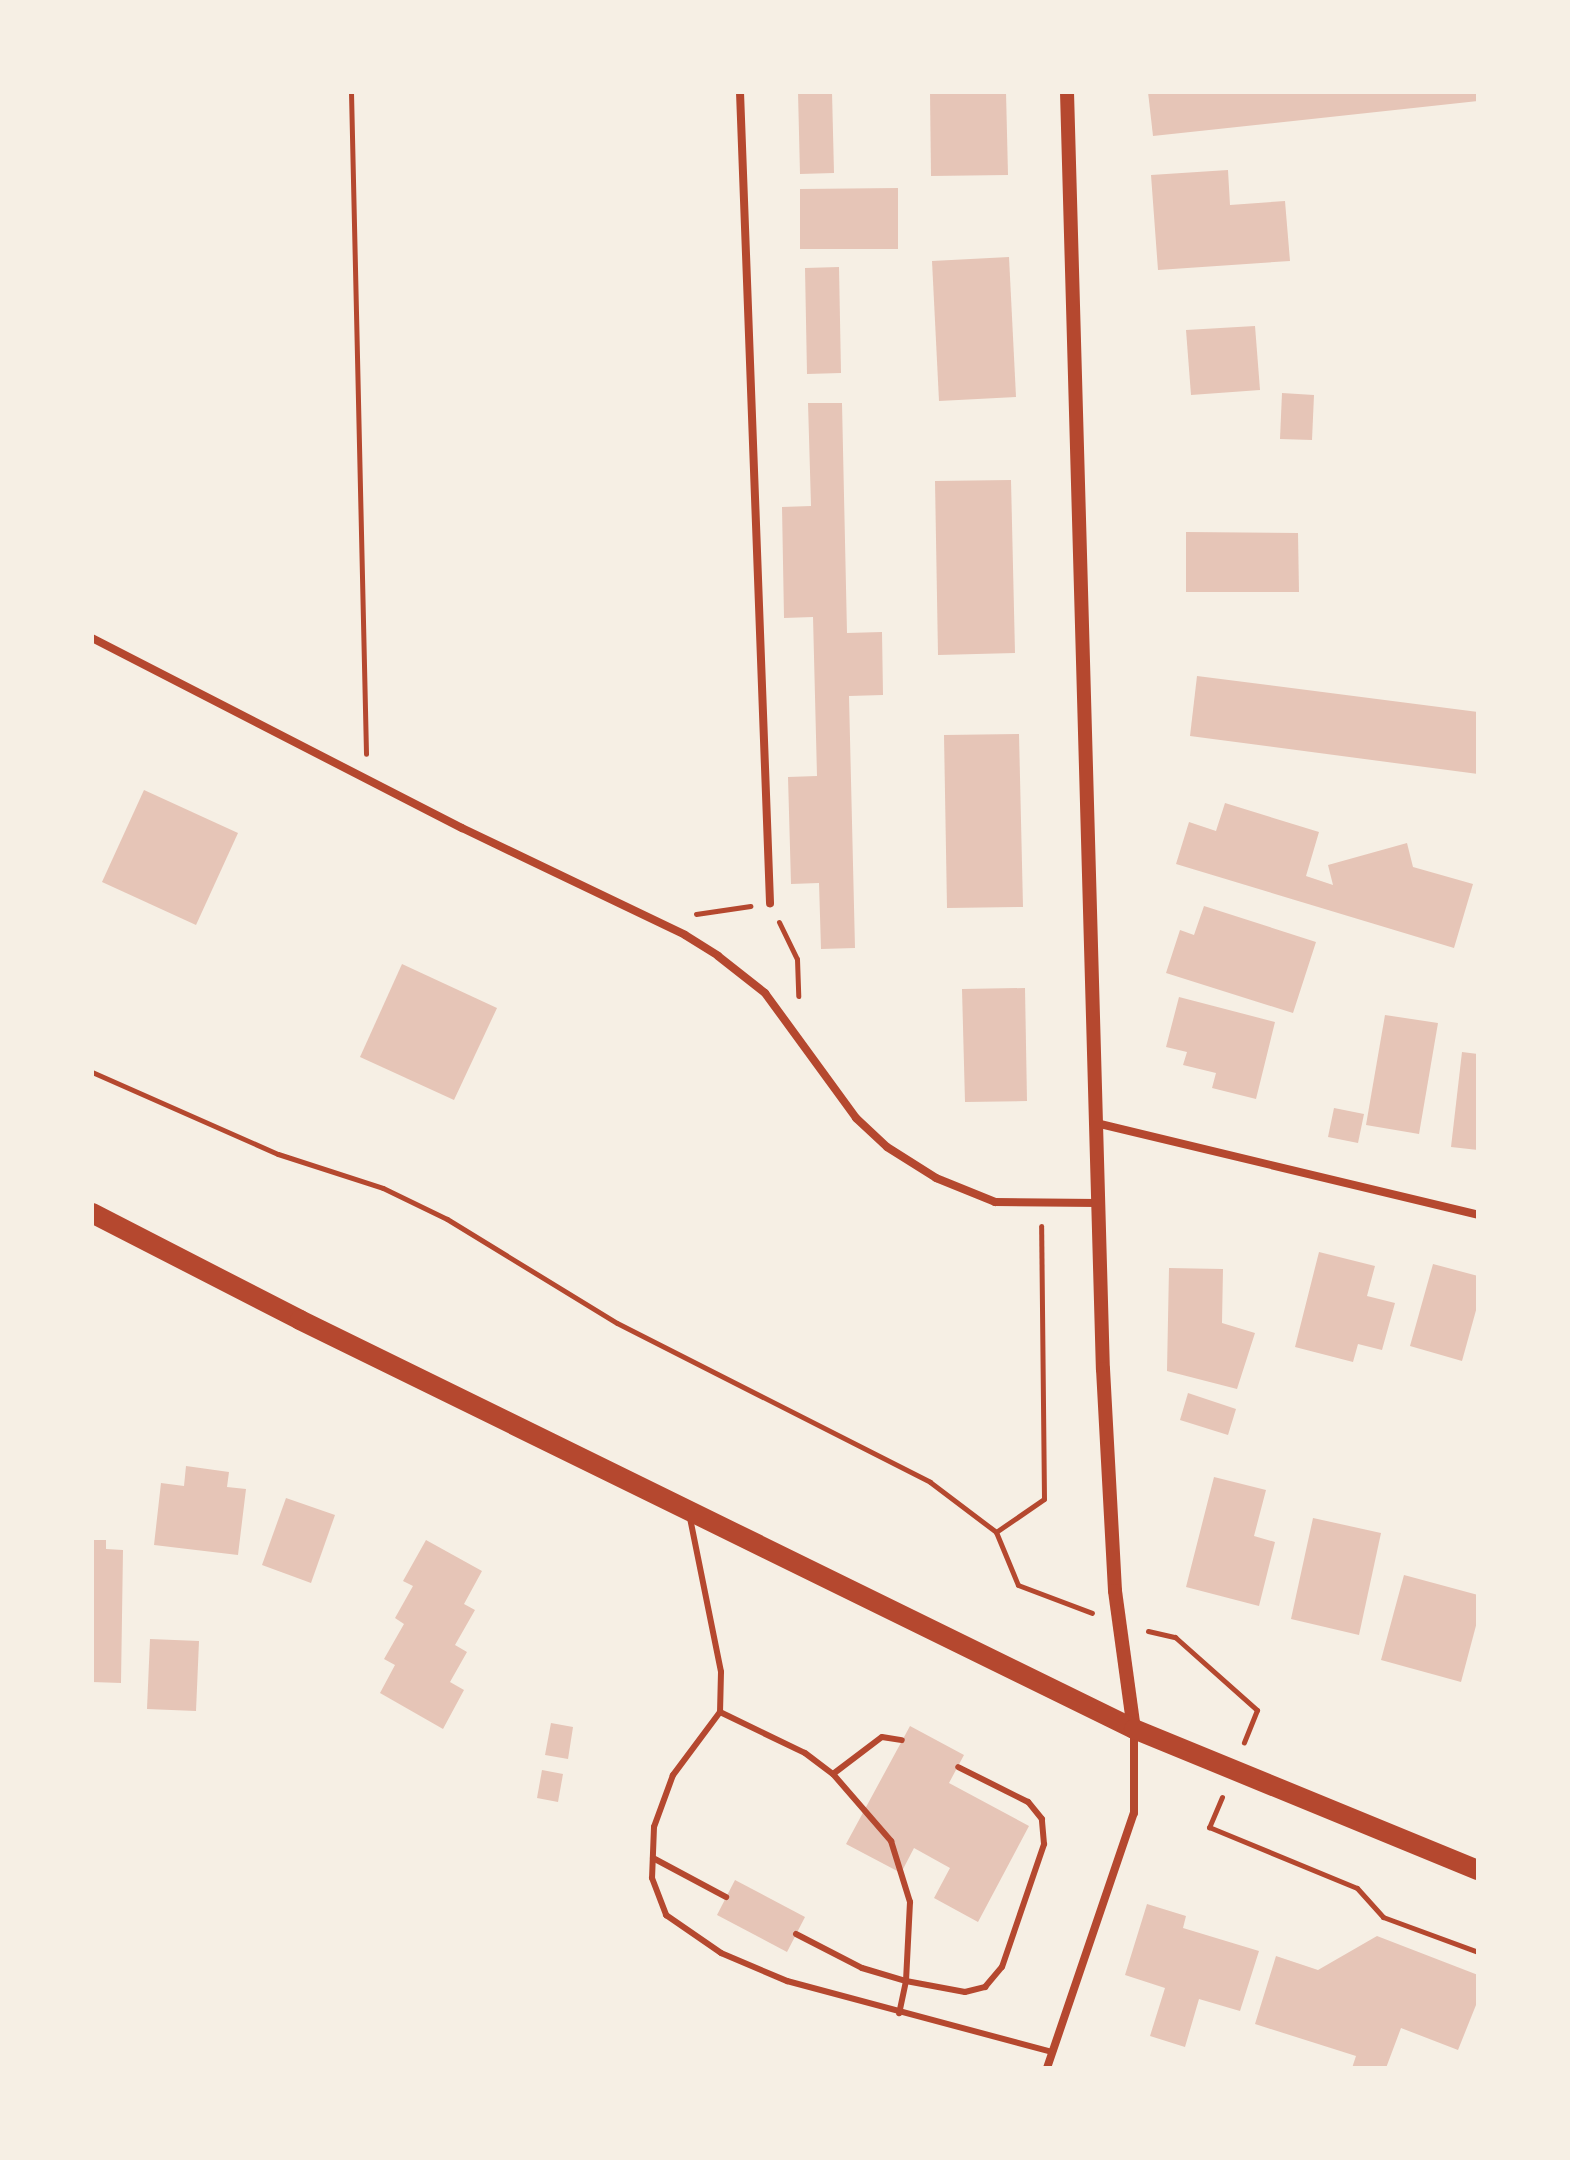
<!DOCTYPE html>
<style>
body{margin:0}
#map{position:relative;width:1570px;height:2160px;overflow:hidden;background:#f6efe4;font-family:"Golos Text",sans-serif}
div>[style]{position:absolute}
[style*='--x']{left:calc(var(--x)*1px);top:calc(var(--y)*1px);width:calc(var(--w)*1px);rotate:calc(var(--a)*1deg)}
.building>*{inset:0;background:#e6c5b7}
.path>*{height:5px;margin:-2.5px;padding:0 2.5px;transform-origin:2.5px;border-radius:2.5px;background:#b5482f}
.service>*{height:6px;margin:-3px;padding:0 3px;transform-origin:3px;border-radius:3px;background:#b5482f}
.minor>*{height:8px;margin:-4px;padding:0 4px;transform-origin:4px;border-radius:4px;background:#b5482f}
.tertiary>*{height:14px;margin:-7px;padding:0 7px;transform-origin:7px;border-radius:7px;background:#b5482f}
.primary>*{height:20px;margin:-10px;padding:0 10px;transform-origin:10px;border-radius:10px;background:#b5482f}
span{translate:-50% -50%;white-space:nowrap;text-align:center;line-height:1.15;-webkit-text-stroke:8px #f6efe4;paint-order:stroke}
.frame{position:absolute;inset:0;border:94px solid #f6efe4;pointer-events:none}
</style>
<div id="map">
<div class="building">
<div style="clip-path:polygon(798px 92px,832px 92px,834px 173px,800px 174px)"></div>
<div style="clip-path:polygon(930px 92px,1006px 92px,1008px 175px,931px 176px)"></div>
<div style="clip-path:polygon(1148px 92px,1478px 92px,1478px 101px,1153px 136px)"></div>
<div style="clip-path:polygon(1228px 170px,1230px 205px,1285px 201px,1290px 261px,1158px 270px,1151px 175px)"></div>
<div style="clip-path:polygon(898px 188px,898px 249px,800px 249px,800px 189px)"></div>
<div style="clip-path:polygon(1009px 257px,1016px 397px,939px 401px,932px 261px)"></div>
<div style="clip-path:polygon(839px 267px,841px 373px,807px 374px,805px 268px)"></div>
<div style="clip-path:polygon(1255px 326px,1260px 390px,1191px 395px,1186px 330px)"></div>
<div style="clip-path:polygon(1282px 393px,1314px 395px,1312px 440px,1280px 439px)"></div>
<div style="clip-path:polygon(808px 403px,842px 403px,847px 633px,882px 632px,883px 695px,849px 696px,855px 948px,821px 949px,819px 883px,791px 884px,788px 777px,817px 776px,813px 617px,784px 618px,782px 507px,811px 506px)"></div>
<div style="clip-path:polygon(1011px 480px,1015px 653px,938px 655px,935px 481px)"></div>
<div style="clip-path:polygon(1186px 532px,1298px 533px,1299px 592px,1186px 592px)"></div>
<div style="clip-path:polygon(1197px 676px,1478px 712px,1478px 774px,1190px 736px)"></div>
<div style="clip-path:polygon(1019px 734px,1023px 907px,947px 908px,944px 735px)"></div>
<div style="clip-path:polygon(144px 790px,238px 833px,196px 925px,102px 882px)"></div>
<div style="clip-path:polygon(1225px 803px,1319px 832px,1306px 876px,1333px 885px,1328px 865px,1407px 843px,1413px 867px,1473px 884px,1454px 948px,1176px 864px,1189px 822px,1216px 831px)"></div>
<div style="clip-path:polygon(1204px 906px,1316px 942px,1293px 1013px,1166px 973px,1180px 930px,1194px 935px)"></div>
<div style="clip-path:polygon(402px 964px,497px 1008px,454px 1100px,360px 1057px)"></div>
<div style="clip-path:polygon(1025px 988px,1027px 1101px,965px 1102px,962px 989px)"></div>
<div style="clip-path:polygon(1179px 997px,1275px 1022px,1256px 1099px,1212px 1088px,1216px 1073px,1183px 1065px,1187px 1052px,1166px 1047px)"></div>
<div style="clip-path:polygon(1385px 1015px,1438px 1023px,1419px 1134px,1366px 1125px)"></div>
<div style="clip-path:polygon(1462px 1052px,1478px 1054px,1478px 1150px,1451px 1147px)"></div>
<div style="clip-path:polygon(1334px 1108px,1364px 1114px,1358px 1143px,1328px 1137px)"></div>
<div style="clip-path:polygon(1319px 1252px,1375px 1266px,1367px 1296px,1395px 1303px,1382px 1350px,1358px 1344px,1353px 1362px,1295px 1347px)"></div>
<div style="clip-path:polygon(1433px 1264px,1478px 1276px,1478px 1303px,1462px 1361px,1410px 1346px)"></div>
<div style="clip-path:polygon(1169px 1268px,1223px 1269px,1222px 1323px,1255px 1333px,1237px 1389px,1167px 1371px)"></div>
<div style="clip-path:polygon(1188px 1393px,1236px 1409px,1228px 1435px,1180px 1420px)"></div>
<div style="clip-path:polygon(186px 1466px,229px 1472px,227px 1487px,246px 1489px,238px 1555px,154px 1545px,161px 1483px,184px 1486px)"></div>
<div style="clip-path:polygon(1214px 1477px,1266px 1490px,1254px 1536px,1275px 1542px,1259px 1606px,1186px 1587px)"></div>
<div style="clip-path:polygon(286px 1498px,335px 1515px,311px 1583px,262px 1565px)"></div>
<div style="clip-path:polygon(1313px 1518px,1381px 1533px,1359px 1635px,1291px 1619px)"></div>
<div style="clip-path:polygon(92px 1540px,106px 1540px,106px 1549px,123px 1550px,121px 1683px,92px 1682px)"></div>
<div style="clip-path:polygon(426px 1540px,482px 1571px,464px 1604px,475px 1610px,455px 1645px,467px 1652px,450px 1682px,464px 1690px,443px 1729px,380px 1693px,395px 1665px,384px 1659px,404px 1624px,395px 1618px,413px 1586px,403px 1581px)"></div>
<div style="clip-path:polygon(1404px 1575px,1478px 1595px,1478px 1618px,1461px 1682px,1381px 1660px)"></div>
<div style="clip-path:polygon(150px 1639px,199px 1641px,196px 1711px,147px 1709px)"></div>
<div style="clip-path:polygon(551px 1723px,573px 1727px,568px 1759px,545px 1755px)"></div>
<div style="clip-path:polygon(910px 1726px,964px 1755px,949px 1783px,1029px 1826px,978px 1922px,934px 1898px,950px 1868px,914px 1848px,901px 1873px,846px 1844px)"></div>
<div style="clip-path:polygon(542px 1770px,563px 1774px,558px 1802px,537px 1798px)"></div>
<div style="clip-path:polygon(735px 1880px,805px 1917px,787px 1952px,717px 1915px)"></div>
<div style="clip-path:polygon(1147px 1904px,1186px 1916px,1183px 1928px,1259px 1951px,1240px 2011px,1199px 1999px,1185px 2047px,1150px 2036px,1165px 1988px,1125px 1975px)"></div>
<div style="clip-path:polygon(1377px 1936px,1478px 1975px,1478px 2000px,1458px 2050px,1401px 2028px,1386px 2068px,1352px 2068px,1356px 2056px,1255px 2024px,1276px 1956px,1318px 1970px)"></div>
</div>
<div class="path">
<div style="--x:351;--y:92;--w:662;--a:88.7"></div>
<div style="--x:696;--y:914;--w:55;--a:-8.4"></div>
<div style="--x:779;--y:922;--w:41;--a:64.1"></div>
<div style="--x:797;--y:959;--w:37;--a:88"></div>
<div style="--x:92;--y:1072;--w:203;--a:23.8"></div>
<div style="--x:278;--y:1154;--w:110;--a:17.9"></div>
<div style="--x:383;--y:1188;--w:71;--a:25.8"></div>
<div style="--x:447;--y:1219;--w:199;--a:31.5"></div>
<div style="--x:617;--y:1323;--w:351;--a:26.9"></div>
<div style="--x:930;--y:1482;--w:83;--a:37.1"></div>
<div style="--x:996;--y:1532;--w:57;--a:67.5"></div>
<div style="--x:1018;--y:1585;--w:79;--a:20.7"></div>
<div style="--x:996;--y:1532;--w:58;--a:-34.5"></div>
<div style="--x:1044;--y:1499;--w:273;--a:-90.6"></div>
<div style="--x:1148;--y:1631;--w:28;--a:13"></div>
<div style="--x:1175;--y:1637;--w:110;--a:41.7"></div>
<div style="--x:1257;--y:1710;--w:35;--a:112"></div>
<div style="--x:1222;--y:1797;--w:33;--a:113"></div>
<div style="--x:1209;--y:1827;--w:160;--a:22.4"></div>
<div style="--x:1357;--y:1888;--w:39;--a:48"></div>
<div style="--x:1383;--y:1917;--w:101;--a:20.2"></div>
</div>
<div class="service">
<div style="--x:690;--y:1518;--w:157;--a:78.6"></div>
<div style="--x:721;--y:1672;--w:40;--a:91.4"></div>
<div style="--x:720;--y:1712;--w:79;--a:126.7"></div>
<div style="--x:673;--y:1775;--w:55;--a:110.1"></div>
<div style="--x:654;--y:1827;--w:51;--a:92.2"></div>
<div style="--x:652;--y:1878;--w:40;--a:69"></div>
<div style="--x:666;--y:1915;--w:67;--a:34.6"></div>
<div style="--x:721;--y:1953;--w:72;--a:23"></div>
<div style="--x:787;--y:1981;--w:274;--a:15"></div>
<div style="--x:720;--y:1712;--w:94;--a:25.8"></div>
<div style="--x:805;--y:1753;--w:35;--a:37"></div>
<div style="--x:833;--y:1774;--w:89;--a:49.1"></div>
<div style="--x:891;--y:1841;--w:64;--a:72.7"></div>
<div style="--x:910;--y:1902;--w:79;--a:92.9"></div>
<div style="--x:906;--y:1981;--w:33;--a:102"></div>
<div style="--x:833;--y:1774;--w:61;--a:-37.1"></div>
<div style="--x:882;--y:1737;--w:20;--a:9"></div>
<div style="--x:653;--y:1858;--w:83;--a:28.1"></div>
<div style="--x:796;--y:1934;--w:74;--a:27.3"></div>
<div style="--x:862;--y:1968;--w:46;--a:16.5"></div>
<div style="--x:906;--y:1981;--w:60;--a:10.6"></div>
<div style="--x:965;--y:1992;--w:21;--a:-14"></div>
<div style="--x:985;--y:1987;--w:26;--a:-50"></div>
<div style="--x:1002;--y:1967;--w:130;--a:-71.1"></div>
<div style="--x:1044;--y:1844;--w:25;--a:-95"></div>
<div style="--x:1042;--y:1819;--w:22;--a:-129"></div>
<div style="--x:1028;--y:1802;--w:78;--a:-153.4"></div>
</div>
<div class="minor">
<div style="--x:740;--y:92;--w:812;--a:87.88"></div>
<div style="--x:92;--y:638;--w:416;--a:27.2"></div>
<div style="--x:462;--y:828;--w:247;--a:25.6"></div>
<div style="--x:685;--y:935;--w:39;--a:32"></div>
<div style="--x:718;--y:956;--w:60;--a:38.2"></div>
<div style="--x:765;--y:993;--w:155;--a:53.9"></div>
<div style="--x:856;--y:1118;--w:42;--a:43.1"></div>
<div style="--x:887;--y:1147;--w:58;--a:32.3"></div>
<div style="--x:936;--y:1178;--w:64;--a:22.1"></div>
<div style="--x:995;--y:1202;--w:103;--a:0.6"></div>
<div style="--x:1096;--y:1123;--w:393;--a:13.5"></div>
<div style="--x:1047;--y:2068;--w:269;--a:-71.2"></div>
<div style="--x:1134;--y:1813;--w:83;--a:-90"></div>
</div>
<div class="tertiary">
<div style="--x:1067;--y:92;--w:1278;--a:88.39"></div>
<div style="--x:1103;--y:1369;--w:222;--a:86.9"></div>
<div style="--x:1115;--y:1591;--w:139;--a:82.2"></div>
</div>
<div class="primary">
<div style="--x:92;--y:1213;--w:234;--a:27.2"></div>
<div style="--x:300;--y:1320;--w:929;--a:26.12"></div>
<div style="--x:1134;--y:1729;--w:372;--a:22.3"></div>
</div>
<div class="frame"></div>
</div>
